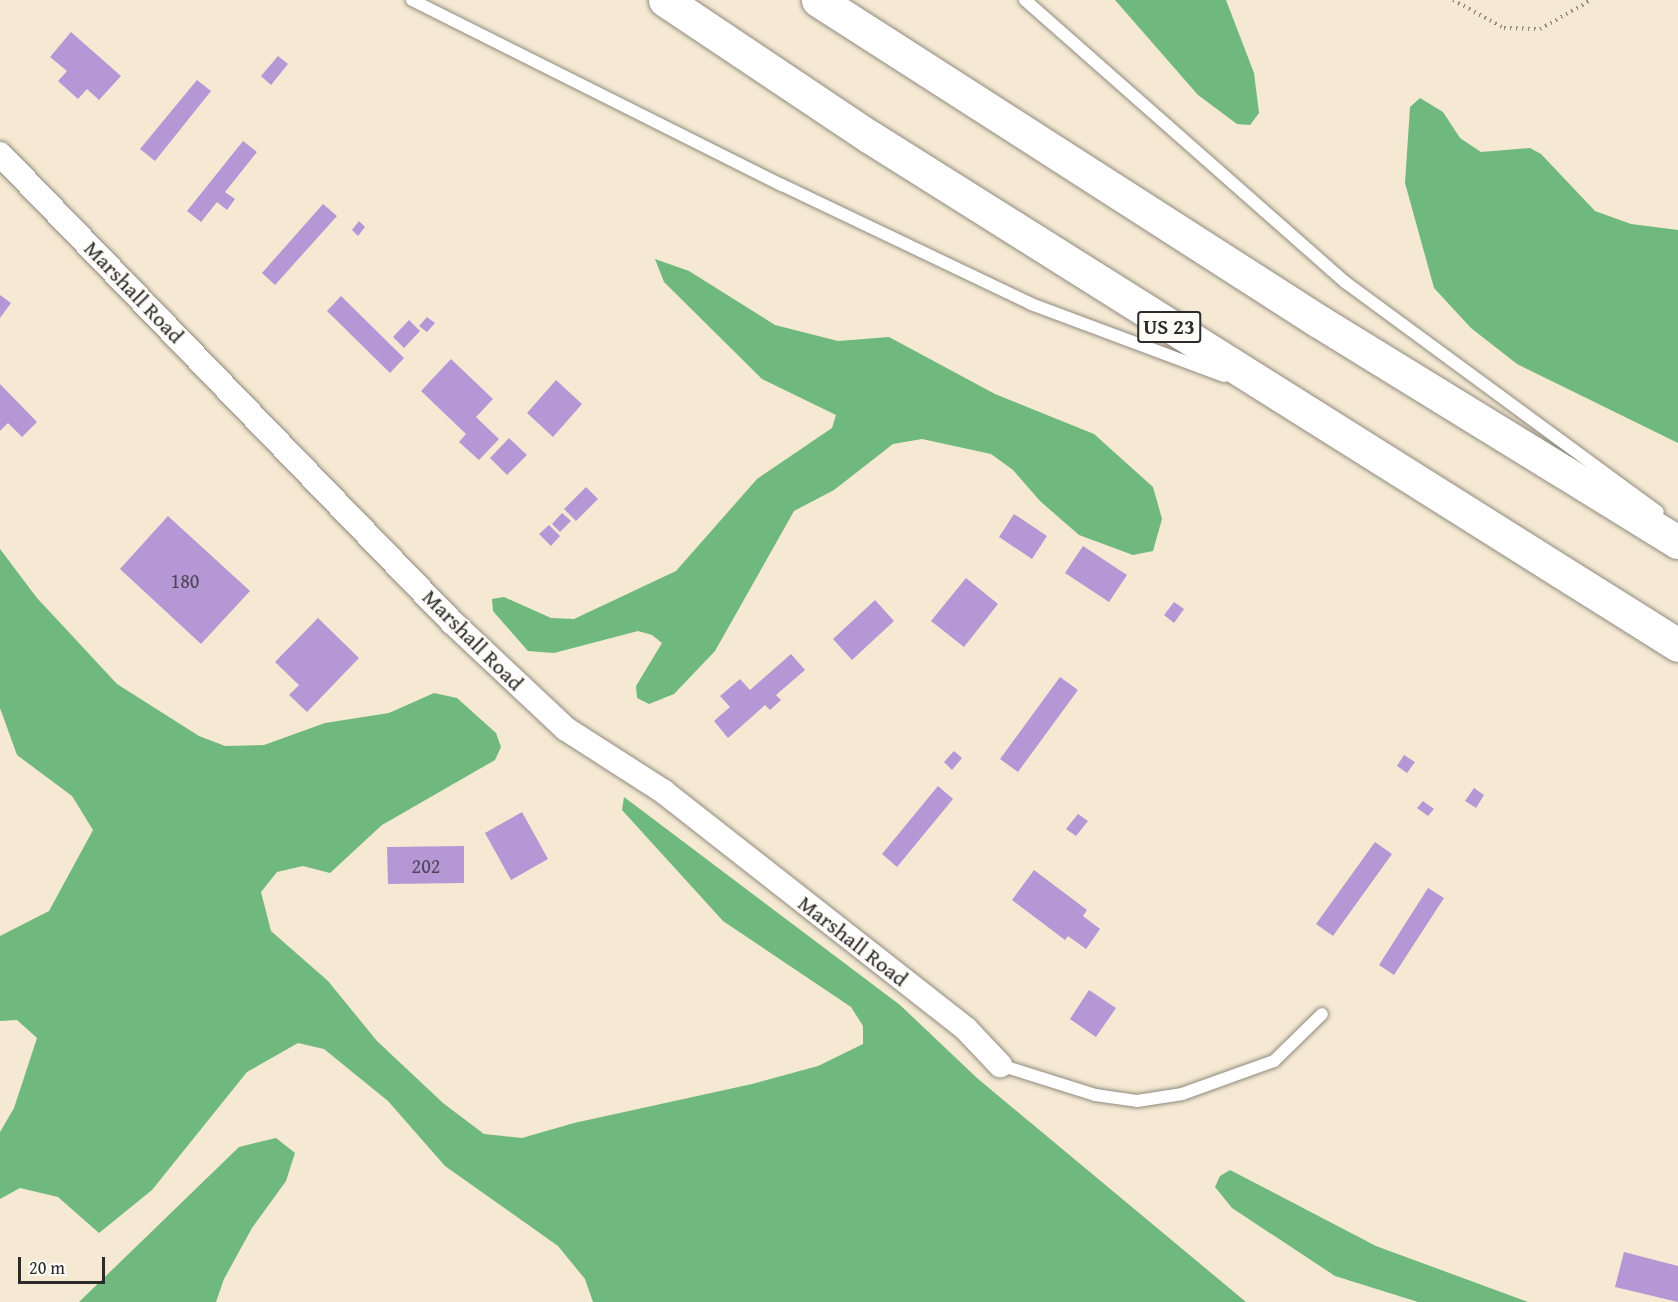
<!DOCTYPE html>
<style>
body{margin:0}
#map{position:relative;width:1678px;height:1302px;overflow:hidden;background:#f5e9d3;font-family:"Gentium Book Plus",serif}
div>[style]{position:absolute}
[style*='--x']{left:calc(var(--x)*1px);top:calc(var(--y)*1px);width:calc(var(--w)*1px);rotate:calc(var(--a)*1deg)}
.forest>*{inset:0;background:#6fb87e}
.building>*{inset:0;background:#b597d5}
.path>*{height:4px;margin-top:-2px;transform-origin:0;background:repeating-linear-gradient(90deg,#908a7f 0 1.5px,transparent 0 6px)}
.roads{filter:drop-shadow(0 0 2px #908a7f) drop-shadow(0 0 2px #908a7f)}
.lane>*{height:12px;margin:-6px;padding:0 6px;transform-origin:6px;border-radius:6px;background:#fff}
.street>*{height:24px;margin:-12px;padding:0 12px;transform-origin:12px;border-radius:12px;background:#fff}
.highway>*{height:33px;margin:-16.5px;padding:0 16.5px;transform-origin:16.5px;border-radius:16.5px;background:#fff}
span{translate:-50% -50%;white-space:nowrap;text-align:center;line-height:1.15;-webkit-text-stroke:4.5px #fdfcf7;paint-order:stroke}
.number-label{font-size:20px;color:#4e4656}
.number-label span{-webkit-text-stroke-width:0}
.shield-label span{padding:2px 4px;background:#fdfcf7;border:2px solid;border-radius:4px;-webkit-text-stroke-width:0}
.shield-label{font-size:21px;color:#2b2b2b;font-weight:700}
.street-label{font-size:22px;color:#2b2b2b}
.scale{position:absolute;left:18px;top:1257px;width:87px;height:27px;box-sizing:border-box;border:3px solid #2b2b2b;border-top:0;padding-left:8px;font-size:18px;line-height:21px;white-space:nowrap;color:#2b2b2b;-webkit-text-stroke:4px #fdfcf7;paint-order:stroke}
</style>
<div id="map">
<div class="forest">
<div style="clip-path:polygon(1115px 0,1226px 0,1254px 73px,1259px 113px,1250px 125px,1237px 124px,1198px 95px)"></div>
<div style="clip-path:polygon(1420px 98px,1443px 112px,1460px 138px,1481px 152px,1530px 148px,1541px 154px,1595px 211px,1631px 224px,1678px 230px,1678px 443px,1517px 364px,1471px 328px,1434px 288px,1405px 183px,1410px 107px)"></div>
<div style="clip-path:polygon(655px 259px,689px 271px,775px 325px,838px 341px,889px 337px,995px 394px,1094px 434px,1153px 487px,1162px 519px,1153px 551px,1133px 555px,1079px 535px,1040px 501px,1013px 470px,991px 454px,922px 439px,893px 444px,834px 490px,794px 511px,715px 651px,674px 694px,649px 704px,637px 698px,636px 686px,662px 643px,652px 635px,638px 631px,554px 653px,528px 651px,493px 611px,492px 599px,504px 597px,551px 618px,574px 619px,676px 571px,757px 479px,832px 428px,836px 415px,762px 379px,664px 282px)"></div>
<div style="clip-path:polygon(0 549px,37px 598px,117px 684px,199px 736px,225px 746px,264px 745px,325px 723px,389px 713px,434px 693px,457px 698px,496px 733px,501px 747px,495px 760px,382px 825px,330px 873px,303px 866px,277px 872px,261px 892px,271px 931px,328px 981px,377px 1041px,443px 1103px,484px 1134px,522px 1138px,574px 1123px,752px 1084px,818px 1066px,863px 1044px,863px 1026px,851px 1007px,723px 921px,622px 810px,624px 797px,900px 1005px,977px 1078px,1246px 1302px,593px 1302px,585px 1279px,558px 1246px,445px 1166px,388px 1101px,324px 1049px,298px 1043px,247px 1072px,152px 1190px,99px 1233px,58px 1197px,20px 1188px,0 1199px,0 1132px,14px 1108px,37px 1038px,17px 1020px,0 1021px,0 936px,49px 911px,93px 830px,72px 796px,17px 755px,0 708px)"></div>
<div style="clip-path:polygon(276px 1138px,295px 1153px,286px 1181px,252px 1228px,224px 1279px,216px 1302px,79px 1302px,239px 1147px)"></div>
<div style="clip-path:polygon(1230px 1170px,1376px 1246px,1528px 1302px,1418px 1302px,1335px 1276px,1232px 1208px,1215px 1187px,1220px 1176px)"></div>
</div>
<div class="building">
<div style="clip-path:polygon(71px 32px,121px 76px,99px 100px,87px 89px,78px 99px,58px 81px,67px 71px,50px 57px)"></div>
<div style="clip-path:polygon(278px 56px,288px 64px,271px 85px,261px 76px)"></div>
<div style="clip-path:polygon(197px 80px,211px 91px,155px 161px,140px 149px)"></div>
<div style="clip-path:polygon(243px 141px,257px 152px,225px 192px,235px 199px,227px 210px,217px 202px,201px 222px,187px 211px)"></div>
<div style="clip-path:polygon(323px 204px,337px 216px,275px 285px,262px 273px)"></div>
<div style="clip-path:polygon(359px 221px,365px 227px,358px 236px,352px 230px)"></div>
<div style="clip-path:polygon(0 295px,11px 303px,0 318px)"></div>
<div style="clip-path:polygon(341px 296px,404px 358px,390px 373px,327px 311px)"></div>
<div style="clip-path:polygon(427px 317px,435px 323px,427px 332px,419px 326px)"></div>
<div style="clip-path:polygon(409px 320px,420px 331px,404px 348px,393px 337px)"></div>
<div style="clip-path:polygon(451px 359px,493px 399px,476px 417px,499px 439px,479px 460px,459px 442px,466px 434px,421px 391px)"></div>
<div style="clip-path:polygon(556px 380px,582px 404px,553px 437px,527px 413px)"></div>
<div style="clip-path:polygon(0 384px,37px 422px,22px 437px,8px 423px,0 431px)"></div>
<div style="clip-path:polygon(509px 438px,527px 455px,507px 475px,490px 458px)"></div>
<div style="clip-path:polygon(586px 487px,598px 499px,576px 521px,564px 509px)"></div>
<div style="clip-path:polygon(562px 513px,571px 521px,560px 532px,552px 524px)"></div>
<div style="clip-path:polygon(1014px 514px,1047px 536px,1032px 559px,999px 537px)"></div>
<div style="clip-path:polygon(168px 516px,250px 591px,201px 644px,120px 569px)"></div>
<div style="clip-path:polygon(549px 525px,560px 536px,551px 546px,539px 534px)"></div>
<div style="clip-path:polygon(1083px 546px,1127px 575px,1109px 602px,1065px 573px)"></div>
<div style="clip-path:polygon(966px 578px,998px 604px,964px 647px,931px 621px)"></div>
<div style="clip-path:polygon(875px 600px,894px 621px,852px 660px,833px 639px)"></div>
<div style="clip-path:polygon(1174px 602px,1184px 609px,1174px 623px,1164px 615px)"></div>
<div style="clip-path:polygon(318px 618px,359px 658px,307px 712px,289px 695px,299px 685px,275px 662px)"></div>
<div style="clip-path:polygon(791px 654px,805px 670px,776px 695px,781px 700px,770px 710px,765px 705px,728px 738px,714px 721px,730px 707px,720px 696px,740px 679px,750px 690px)"></div>
<div style="clip-path:polygon(1060px 677px,1078px 690px,1018px 772px,1000px 759px)"></div>
<div style="clip-path:polygon(954px 751px,962px 758px,952px 770px,944px 762px)"></div>
<div style="clip-path:polygon(1404px 755px,1415px 762px,1407px 773px,1397px 766px)"></div>
<div style="clip-path:polygon(938px 786px,953px 799px,897px 867px,882px 854px)"></div>
<div style="clip-path:polygon(1474px 788px,1484px 795px,1476px 808px,1465px 801px)"></div>
<div style="clip-path:polygon(1423px 801px,1434px 809px,1428px 816px,1417px 808px)"></div>
<div style="clip-path:polygon(522px 812px,548px 859px,511px 880px,485px 833px)"></div>
<div style="clip-path:polygon(1078px 814px,1088px 821px,1076px 836px,1066px 829px)"></div>
<div style="clip-path:polygon(1375px 842px,1392px 854px,1333px 936px,1316px 924px)"></div>
<div style="clip-path:polygon(464px 846px,464px 883px,388px 884px,387px 847px)"></div>
<div style="clip-path:polygon(1034px 870px,1087px 910px,1083px 916px,1100px 929px,1086px 949px,1068px 936px,1065px 940px,1012px 900px)"></div>
<div style="clip-path:polygon(1428px 888px,1444px 898px,1394px 975px,1379px 965px)"></div>
<div style="clip-path:polygon(1089px 990px,1116px 1008px,1096px 1037px,1070px 1019px)"></div>
<div style="clip-path:polygon(1624px 1252px,1678px 1266px,1678px 1302px,1615px 1287px)"></div>
</div>
<div class="path">
<div style="--x:1453;--y:0;--w:58;--a:28.8"></div>
<div style="--x:1504;--y:28;--w:36;--a:2"></div>
<div style="--x:1540;--y:29;--w:59;--a:-29.6"></div>
</div>
<div class="roads">
<div class="lane">
<div style="--x:412;--y:0;--w:414;--a:26.6"></div>
<div style="--x:782;--y:185;--w:276;--a:25.5"></div>
<div style="--x:1031;--y:304;--w:206;--a:20.5"></div>
<div style="--x:1025;--y:0;--w:427;--a:41.4"></div>
<div style="--x:1345;--y:282;--w:388;--a:36.3"></div>
<div style="--x:1000;--y:1065;--w:100;--a:17.5"></div>
<div style="--x:1095;--y:1095;--w:42;--a:8.1"></div>
<div style="--x:1137;--y:1101;--w:46;--a:-8.8"></div>
<div style="--x:1182;--y:1094;--w:98;--a:-19.7"></div>
<div style="--x:1274;--y:1061;--w:67;--a:-44.4"></div>
</div>
<div class="street">
<div style="--x:0;--y:154;--w:651;--a:46"></div>
<div style="--x:452;--y:622;--w:156;--a:43.2"></div>
<div style="--x:566;--y:729;--w:117;--a:32.7"></div>
<div style="--x:664;--y:792;--w:384;--a:38.1"></div>
<div style="--x:966;--y:1029;--w:50;--a:46.6"></div>
</div>
<div class="highway">
<div style="--x:665;--y:0;--w:247;--a:33.8"></div>
<div style="--x:870;--y:137;--w:954;--a:32.16"></div>
<div style="--x:818;--y:0;--w:596;--a:32.68"></div>
<div style="--x:1320;--y:322;--w:420;--a:31.6"></div>
</div>
</div>
<div class="number-label">
<span style="left:185px;top:580px">180</span>
<span style="left:426px;top:865px">202</span>
</div>
<div class="shield-label">
<span style="left:1169px;top:327px">US 23</span>
</div>
<div class="street-label">
<span style="left:134px;top:292px;rotate:46deg">Marshall Road</span>
<span style="left:473px;top:640px;rotate:45deg">Marshall Road</span>
<span style="left:853px;top:941px;rotate:38deg">Marshall Road</span>
</div>
<div class="scale">20 m</div>
</div>
